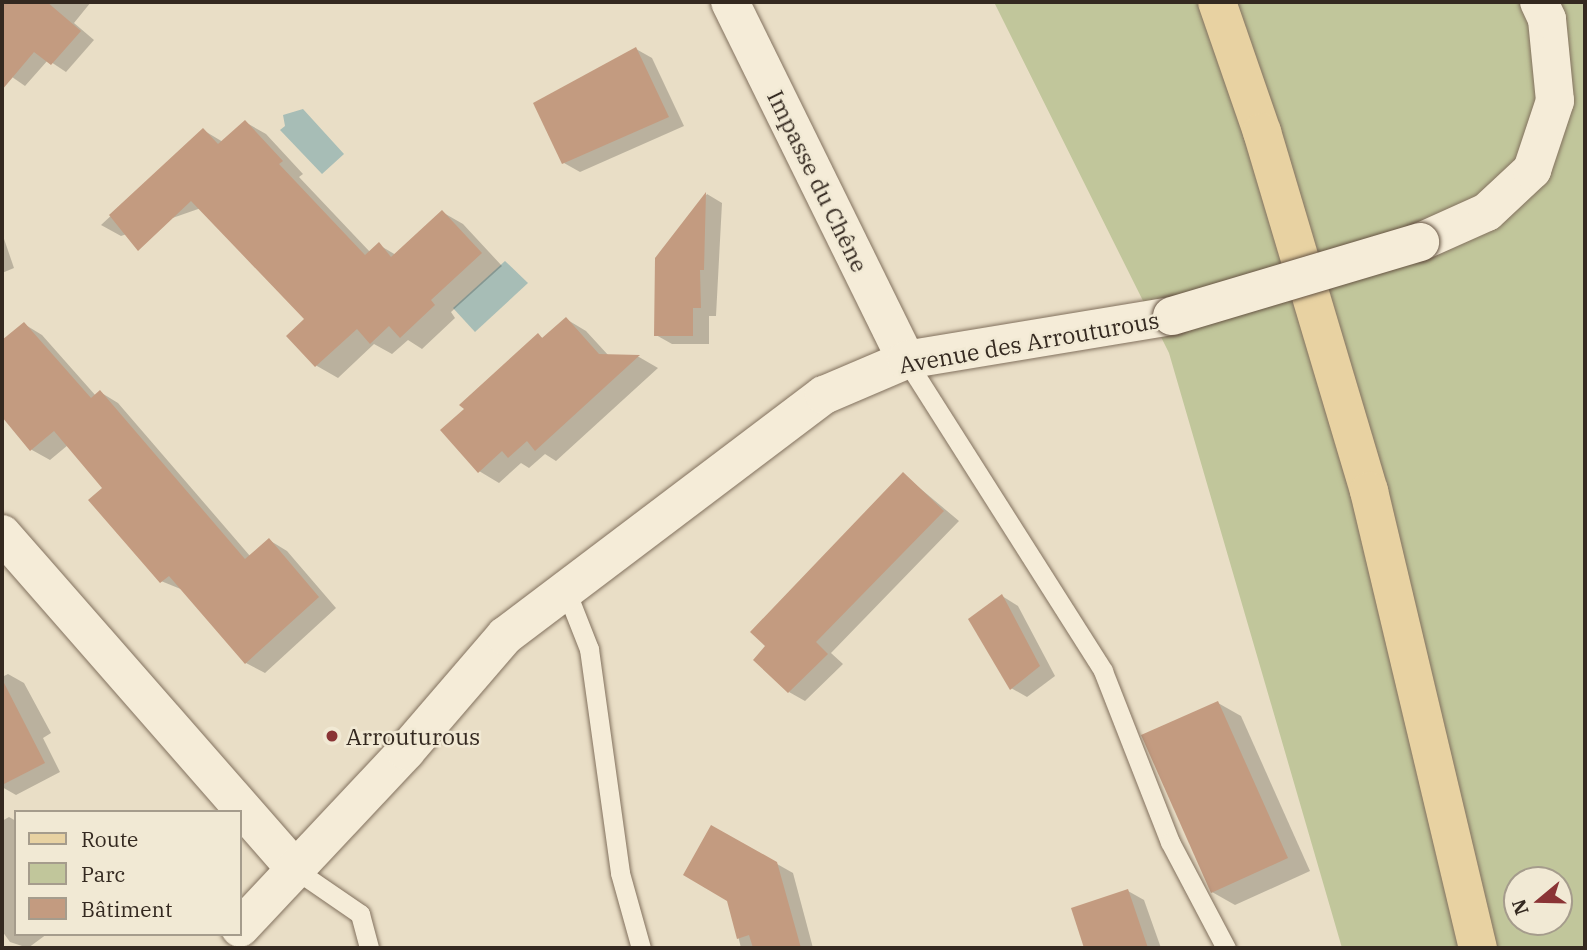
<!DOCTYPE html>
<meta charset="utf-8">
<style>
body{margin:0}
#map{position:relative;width:1587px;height:950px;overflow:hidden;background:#e9dec6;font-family:"IBM Plex Serif",serif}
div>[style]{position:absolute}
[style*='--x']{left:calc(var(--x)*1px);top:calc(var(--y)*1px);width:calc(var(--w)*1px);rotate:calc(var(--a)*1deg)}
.green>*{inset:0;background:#c1c69b}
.water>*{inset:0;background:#a7bdb6}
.shadow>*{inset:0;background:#0003}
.building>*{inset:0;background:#c39b80}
.roads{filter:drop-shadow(0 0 2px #82715e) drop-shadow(0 0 2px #82715e)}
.lane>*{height:19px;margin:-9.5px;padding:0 9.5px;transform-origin:9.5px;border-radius:9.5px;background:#f5ecd8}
.street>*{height:38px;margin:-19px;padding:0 19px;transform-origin:19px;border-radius:19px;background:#f5ecd8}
.secondary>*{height:38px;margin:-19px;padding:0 19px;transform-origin:19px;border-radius:19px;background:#f5ecd8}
.primary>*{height:38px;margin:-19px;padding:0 19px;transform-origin:19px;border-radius:19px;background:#e8d2a2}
.bridges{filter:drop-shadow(0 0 2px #645241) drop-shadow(0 0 2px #645241)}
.secondary-bridge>*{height:38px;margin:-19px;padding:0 19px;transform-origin:19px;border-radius:19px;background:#f5ecd8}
.dots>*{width:19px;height:19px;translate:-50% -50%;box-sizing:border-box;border:4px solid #f1e9d4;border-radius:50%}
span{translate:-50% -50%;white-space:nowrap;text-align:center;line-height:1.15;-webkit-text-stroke:5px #f1e9d4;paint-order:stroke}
.street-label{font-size:23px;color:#342920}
.poi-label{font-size:23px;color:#342920}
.left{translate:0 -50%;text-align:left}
.frame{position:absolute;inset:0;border:4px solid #342920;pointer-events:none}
.legend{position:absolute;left:14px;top:810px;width:228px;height:126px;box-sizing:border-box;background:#f1e9d4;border:2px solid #a59c8c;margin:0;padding:9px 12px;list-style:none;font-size:21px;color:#342920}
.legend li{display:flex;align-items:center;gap:14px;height:35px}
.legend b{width:35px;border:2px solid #a59c8c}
.north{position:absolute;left:1503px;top:866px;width:70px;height:70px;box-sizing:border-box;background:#f1e9d4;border:2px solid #a59c8c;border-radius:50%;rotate:251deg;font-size:19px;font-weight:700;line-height:28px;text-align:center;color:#342920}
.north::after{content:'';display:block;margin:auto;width:24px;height:32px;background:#8a3435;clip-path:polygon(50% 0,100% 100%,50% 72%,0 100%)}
</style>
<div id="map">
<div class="green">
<div style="clip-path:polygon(evenodd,994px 2px,1585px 2px,1585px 948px,1342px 948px,1169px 353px,994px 2px,1517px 880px,1559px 880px,1559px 922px,1517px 922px,1517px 880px)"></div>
</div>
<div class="water">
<div style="clip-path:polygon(303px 109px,344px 154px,322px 174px,280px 130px,285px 126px,283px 115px)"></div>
<div style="clip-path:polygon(505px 261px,528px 283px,475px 332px,453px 308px)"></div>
</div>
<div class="shadow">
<div style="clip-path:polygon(2px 2px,91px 2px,74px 23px,94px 40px,66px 72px,48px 60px,25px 86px,2px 70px)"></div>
<div style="clip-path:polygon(636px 49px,652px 58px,684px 126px,580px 172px,564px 163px)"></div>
<div style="clip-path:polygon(245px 122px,266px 134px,303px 174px,299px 177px,370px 252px,379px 245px,396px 255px,442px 212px,463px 224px,502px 266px,451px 312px,455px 318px,422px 349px,408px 340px,392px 354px,374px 344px,338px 378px,317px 366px,289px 336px,307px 319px,201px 208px,121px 236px,101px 225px,203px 130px,223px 142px)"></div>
<div style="clip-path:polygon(707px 194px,722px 203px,716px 316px,709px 316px,709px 344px,672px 344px,656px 335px,657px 258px)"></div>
<div style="clip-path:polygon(2px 233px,14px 268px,2px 273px)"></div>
<div style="clip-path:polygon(566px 319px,586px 331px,609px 356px,639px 357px,658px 368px,556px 461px,545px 454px,529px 468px,521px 463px,499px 483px,479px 471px,466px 409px,538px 335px,544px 339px)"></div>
<div style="clip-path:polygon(24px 324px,42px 335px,96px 396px,100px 392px,118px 403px,250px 556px,269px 540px,287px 551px,336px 608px,265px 673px,246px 663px,183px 590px,161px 581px,105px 488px,68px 445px,50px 460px,32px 450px,2px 414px,2px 343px)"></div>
<div style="clip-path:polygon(903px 474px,959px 521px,831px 653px,843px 664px,805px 701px,789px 692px)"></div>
<div style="clip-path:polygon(1002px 596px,1018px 606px,1055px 676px,1027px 697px,1011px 688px)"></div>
<div style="clip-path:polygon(8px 674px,24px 683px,51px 733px,43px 738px,60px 772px,16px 795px,2px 787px,2px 677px)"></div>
<div style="clip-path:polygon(1218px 703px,1241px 716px,1310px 871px,1235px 905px,1212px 892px)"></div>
<div style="clip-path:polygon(9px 817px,16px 821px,16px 934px,47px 934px,28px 948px,10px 942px,2px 931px,2px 821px)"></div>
<div style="clip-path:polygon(712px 827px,793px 873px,813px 948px,741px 948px)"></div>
<div style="clip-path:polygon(1128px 891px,1144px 900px,1161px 948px,1086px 948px,1073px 909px)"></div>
</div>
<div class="building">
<div style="clip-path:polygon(2px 2px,47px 2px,81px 31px,51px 65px,34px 52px,2px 90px)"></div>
<div style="clip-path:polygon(636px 47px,669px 117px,562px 164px,533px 103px)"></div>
<div style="clip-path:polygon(245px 120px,283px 161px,279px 164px,365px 255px,379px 242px,391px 257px,442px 210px,482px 253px,431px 300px,435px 305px,400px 338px,389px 326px,370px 344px,357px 329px,315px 367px,286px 336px,304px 319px,191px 201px,138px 251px,109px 215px,203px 128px,218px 144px)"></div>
<div style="clip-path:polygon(706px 192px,704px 270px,700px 270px,701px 308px,693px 308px,693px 336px,654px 336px,655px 258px)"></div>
<div style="clip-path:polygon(566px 317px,599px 354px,640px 355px,535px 451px,527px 441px,508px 458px,502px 451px,478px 473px,440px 430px,464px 409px,459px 405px,538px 333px,542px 338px)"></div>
<div style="clip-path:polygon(24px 322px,91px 398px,100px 390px,245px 559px,269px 538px,319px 597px,245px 664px,169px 576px,160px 583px,88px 500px,102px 488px,54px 431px,30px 451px,2px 417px,2px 340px)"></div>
<div style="clip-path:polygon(903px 472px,944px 511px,816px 642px,828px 654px,788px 693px,753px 660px,765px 646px,750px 632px)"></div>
<div style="clip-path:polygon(1002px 594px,1040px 666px,1010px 690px,968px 619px)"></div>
<div style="clip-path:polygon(2px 679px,45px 763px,2px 785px)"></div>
<div style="clip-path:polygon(1218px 701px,1288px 858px,1211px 893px,1141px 735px)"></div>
<div style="clip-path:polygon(711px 825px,777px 862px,801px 948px,753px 948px,749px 935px,737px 939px,727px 901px,683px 875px)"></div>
<div style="clip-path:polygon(1128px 889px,1148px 948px,1084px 948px,1071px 908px)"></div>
</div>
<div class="roads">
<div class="lane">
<div style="--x:906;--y:360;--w:368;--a:57.6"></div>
<div style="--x:1103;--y:671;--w:184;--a:68.6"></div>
<div style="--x:1170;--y:842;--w:120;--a:62.2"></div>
<div style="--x:565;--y:588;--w:66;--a:68.5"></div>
<div style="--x:589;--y:649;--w:226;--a:82.1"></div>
<div style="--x:620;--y:873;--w:78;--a:74.4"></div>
<div style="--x:296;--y:870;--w:78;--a:34.5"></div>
<div style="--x:360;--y:914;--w:35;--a:75"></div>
</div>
<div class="street">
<div style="--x:730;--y:2;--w:399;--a:63.8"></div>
<div style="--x:2;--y:534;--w:446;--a:48.8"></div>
</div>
<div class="secondary">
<div style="--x:1420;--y:242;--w:73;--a:-24.1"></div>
<div style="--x:1487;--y:212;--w:62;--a:-43"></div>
<div style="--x:1532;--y:170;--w:73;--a:-71.6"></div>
<div style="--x:1555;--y:101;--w:82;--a:-95.6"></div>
<div style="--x:1547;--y:19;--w:19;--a:-115"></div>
<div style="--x:240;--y:928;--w:243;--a:-46.8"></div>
<div style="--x:406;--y:751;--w:152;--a:-49.3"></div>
<div style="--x:505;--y:636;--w:400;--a:-37.1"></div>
<div style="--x:824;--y:395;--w:89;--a:-23.1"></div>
<div style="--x:906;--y:360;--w:270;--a:-9.4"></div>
</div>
<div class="primary">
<div style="--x:1217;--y:2;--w:138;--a:70.9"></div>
<div style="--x:1262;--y:132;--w:375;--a:73.4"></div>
<div style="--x:1369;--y:491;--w:470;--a:76.6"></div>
</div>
</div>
<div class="bridges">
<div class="secondary-bridge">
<div style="--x:1172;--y:316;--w:259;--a:-16.6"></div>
</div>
</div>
<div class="dots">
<div style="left:332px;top:736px;background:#8a3435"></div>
</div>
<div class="street-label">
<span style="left:818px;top:181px;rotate:64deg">Impasse du Chêne</span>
<span style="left:1029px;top:342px;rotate:-10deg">Avenue des Arrouturous</span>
</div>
<div class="poi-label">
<span class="left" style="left:346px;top:736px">Arrouturous</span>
</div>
<div class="frame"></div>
<ul class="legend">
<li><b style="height:9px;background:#e8d2a2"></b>Route</li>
<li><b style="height:19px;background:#c1c69b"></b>Parc</li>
<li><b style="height:19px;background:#c39b80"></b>Bâtiment</li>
</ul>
<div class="north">N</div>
</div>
